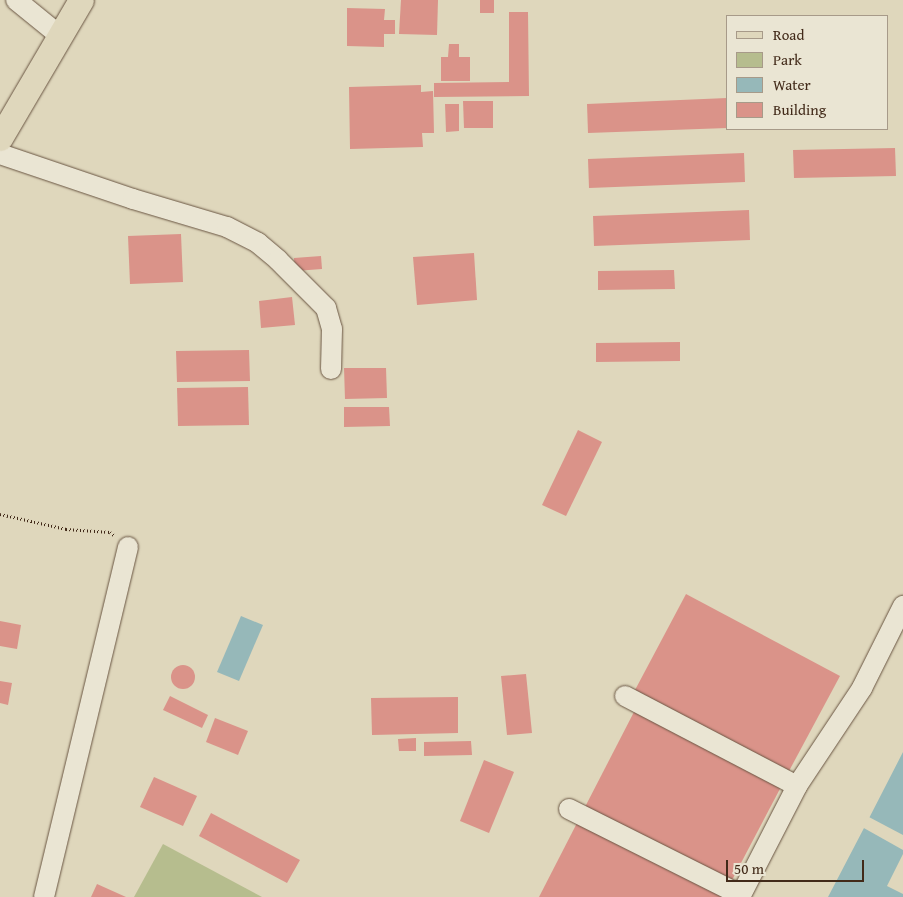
<!DOCTYPE html>
<style>
body{margin:0}
#map{position:relative;width:903px;height:897px;overflow:hidden;background:#dfd7bc;font-family:"Gentium Book Plus",serif}
div>[style]{position:absolute}
[style*='--x']{left:calc(var(--x)*1px);top:calc(var(--y)*1px);width:calc(var(--w)*1px);rotate:calc(var(--a)*1deg)}
.green>*{inset:0;background:#b6bd8e}
.water>*{inset:0;background:#96b8b9}
.pier>*{inset:0;background:#dfd7bc}
.building>*{inset:0;background:#da9389}
.round{border-radius:50%}
.path>*{height:3px;margin-top:-1.5px;transform-origin:0;background:repeating-linear-gradient(90deg,#422a19 0 1px,transparent 0 3.5px)}
.roads{filter:drop-shadow(0 0 1px #695542) drop-shadow(0 0 1px #695542)}
.minor>*{height:20px;margin:-10px;padding:0 10px;transform-origin:10px;border-radius:10px;background:#eae5d3}
.major>*{height:25px;margin:-12.5px;padding:0 12.5px;transform-origin:12.5px;border-radius:12.5px;background:#dfd7bc}
span{translate:-50% -50%;white-space:nowrap;text-align:center;line-height:1.15;-webkit-text-stroke:4px #eae5d3;paint-order:stroke}
.legend{position:absolute;left:726px;top:15px;width:162px;height:115px;box-sizing:border-box;background:#eae5d3;border:1px solid #a79a89;margin:0;padding:6px 9px;list-style:none;font-size:15px;color:#422a19}
.legend li{display:flex;align-items:center;gap:10px;height:25px}
.legend b{width:25px;border:1px solid #a79a89}
.scale{position:absolute;left:726px;top:860px;width:138px;height:22px;box-sizing:border-box;border:2px solid #422a19;border-top:0;padding-left:6px;font-size:15px;line-height:18px;white-space:nowrap;color:#422a19;-webkit-text-stroke:4px #eae5d3;paint-order:stroke}
</style>
<div id="map">
<div class="green">
<div style="clip-path:polygon(163px 844px,262px 897px,134px 897px)"></div>
</div>
<div class="water">
<div style="clip-path:polygon(241px 616px,263px 625px,239px 681px,217px 672px)"></div>
<div style="clip-path:polygon(903px 752px,903px 897px,828px 897px,864px 828px)"></div>
</div>
<div class="pier">
<div style="clip-path:polygon(867px 816px,903px 835px,903px 850px,862px 827px)"></div>
<div style="clip-path:polygon(903px 854px,903px 894px,887px 886px)"></div>
</div>
<div class="building">
<div style="clip-path:polygon(401px 0,438px 0,437px 35px,399px 34px)"></div>
<div style="clip-path:polygon(480px 0,494px 0,494px 13px,480px 13px)"></div>
<div style="clip-path:polygon(347px 8px,385px 9px,384px 20px,395px 20px,395px 34px,384px 34px,384px 47px,347px 46px)"></div>
<div style="clip-path:polygon(509px 12px,528px 12px,529px 96px,434px 97px,434px 83px,509px 82px)"></div>
<div style="clip-path:polygon(449px 44px,459px 44px,459px 57px,470px 57px,470px 81px,441px 81px,441px 57px,448px 57px)"></div>
<div style="clip-path:polygon(421px 85px,421px 92px,433px 91px,434px 133px,422px 133px,423px 147px,350px 149px,349px 87px)"></div>
<div style="clip-path:polygon(727px 98px,727px 128px,588px 133px,587px 104px)"></div>
<div style="clip-path:polygon(463px 101px,493px 101px,493px 128px,464px 128px)"></div>
<div style="clip-path:polygon(445px 104px,459px 104px,459px 131px,446px 132px)"></div>
<div style="clip-path:polygon(895px 148px,896px 176px,794px 178px,793px 150px)"></div>
<div style="clip-path:polygon(744px 153px,745px 182px,589px 188px,588px 159px)"></div>
<div style="clip-path:polygon(749px 210px,750px 240px,594px 246px,593px 216px)"></div>
<div style="clip-path:polygon(181px 234px,183px 282px,130px 284px,128px 236px)"></div>
<div style="clip-path:polygon(474px 253px,477px 300px,417px 305px,413px 257px)"></div>
<div style="clip-path:polygon(321px 256px,322px 269px,295px 271px,294px 258px)"></div>
<div style="clip-path:polygon(674px 270px,675px 289px,598px 290px,598px 271px)"></div>
<div style="clip-path:polygon(292px 297px,295px 325px,261px 328px,259px 301px)"></div>
<div style="clip-path:polygon(680px 342px,680px 361px,596px 362px,596px 343px)"></div>
<div style="clip-path:polygon(249px 350px,250px 381px,177px 382px,176px 351px)"></div>
<div style="clip-path:polygon(344px 368px,386px 368px,387px 398px,345px 399px)"></div>
<div style="clip-path:polygon(248px 387px,249px 425px,178px 426px,177px 388px)"></div>
<div style="clip-path:polygon(344px 407px,389px 407px,390px 426px,344px 427px)"></div>
<div style="clip-path:polygon(578px 430px,602px 442px,566px 516px,542px 505px)"></div>
<div style="clip-path:polygon(686px 594px,840px 676px,789px 771px,635px 690px)"></div>
<div style="clip-path:polygon(0 621px,21px 625px,17px 649px,0 646px)"></div>
<div class="round" style="left:171px;top:665px;width:24px;height:24px"></div>
<div style="clip-path:polygon(526px 674px,532px 733px,507px 735px,501px 676px)"></div>
<div style="clip-path:polygon(0 681px,12px 683px,8px 705px,0 703px)"></div>
<div style="clip-path:polygon(170px 696px,208px 715px,202px 728px,163px 710px)"></div>
<div style="clip-path:polygon(458px 697px,458px 733px,372px 735px,371px 698px)"></div>
<div style="clip-path:polygon(635px 710px,782px 785px,731px 882px,585px 807px)"></div>
<div style="clip-path:polygon(215px 718px,248px 731px,238px 755px,206px 742px)"></div>
<div style="clip-path:polygon(416px 738px,416px 751px,399px 751px,398px 739px)"></div>
<div style="clip-path:polygon(471px 741px,472px 755px,424px 756px,424px 742px)"></div>
<div style="clip-path:polygon(484px 760px,514px 772px,489px 833px,460px 821px)"></div>
<div style="clip-path:polygon(154px 777px,197px 796px,183px 826px,140px 807px)"></div>
<div style="clip-path:polygon(211px 813px,300px 860px,287px 883px,199px 836px)"></div>
<div style="clip-path:polygon(577px 823px,724px 897px,539px 897px)"></div>
<div style="clip-path:polygon(97px 884px,126px 897px,91px 897px)"></div>
</div>
<div class="path">
<div style="--x:0;--y:514;--w:68;--a:12.8"></div>
<div style="--x:66;--y:529;--w:44;--a:3.9"></div>
<div style="--x:110;--y:532;--w:5;--a:37"></div>
</div>
<div class="roads">
<div class="minor">
<div style="--x:16;--y:0;--w:55;--a:39.1"></div>
<div style="--x:0;--y:154;--w:140;--a:18.7"></div>
<div style="--x:133;--y:199;--w:98;--a:16.6"></div>
<div style="--x:227;--y:227;--w:35;--a:27"></div>
<div style="--x:258;--y:243;--w:26;--a:40"></div>
<div style="--x:278;--y:260;--w:68;--a:45"></div>
<div style="--x:326;--y:308;--w:22;--a:74"></div>
<div style="--x:332;--y:329;--w:40;--a:91.4"></div>
<div style="--x:625;--y:696;--w:194;--a:27.6"></div>
<div style="--x:569;--y:809;--w:192;--a:26.6"></div>
<div style="--x:44;--y:897;--w:360;--a:-76.5"></div>
<div style="--x:740;--y:897;--w:125;--a:-62.8"></div>
<div style="--x:797;--y:786;--w:118;--a:-56.4"></div>
<div style="--x:862;--y:688;--w:92;--a:-63.4"></div>
</div>
<div class="major">
<div style="--x:0;--y:138;--w:160;--a:-59.6"></div>
</div>
</div>
<ul class="legend">
<li><b style="height:6px;background:#dfd7bc"></b>Road</li>
<li><b style="height:14px;background:#b6bd8e"></b>Park</li>
<li><b style="height:14px;background:#96b8b9"></b>Water</li>
<li><b style="height:14px;background:#da9389"></b>Building</li>
</ul>
<div class="scale">50 m</div>
</div>
